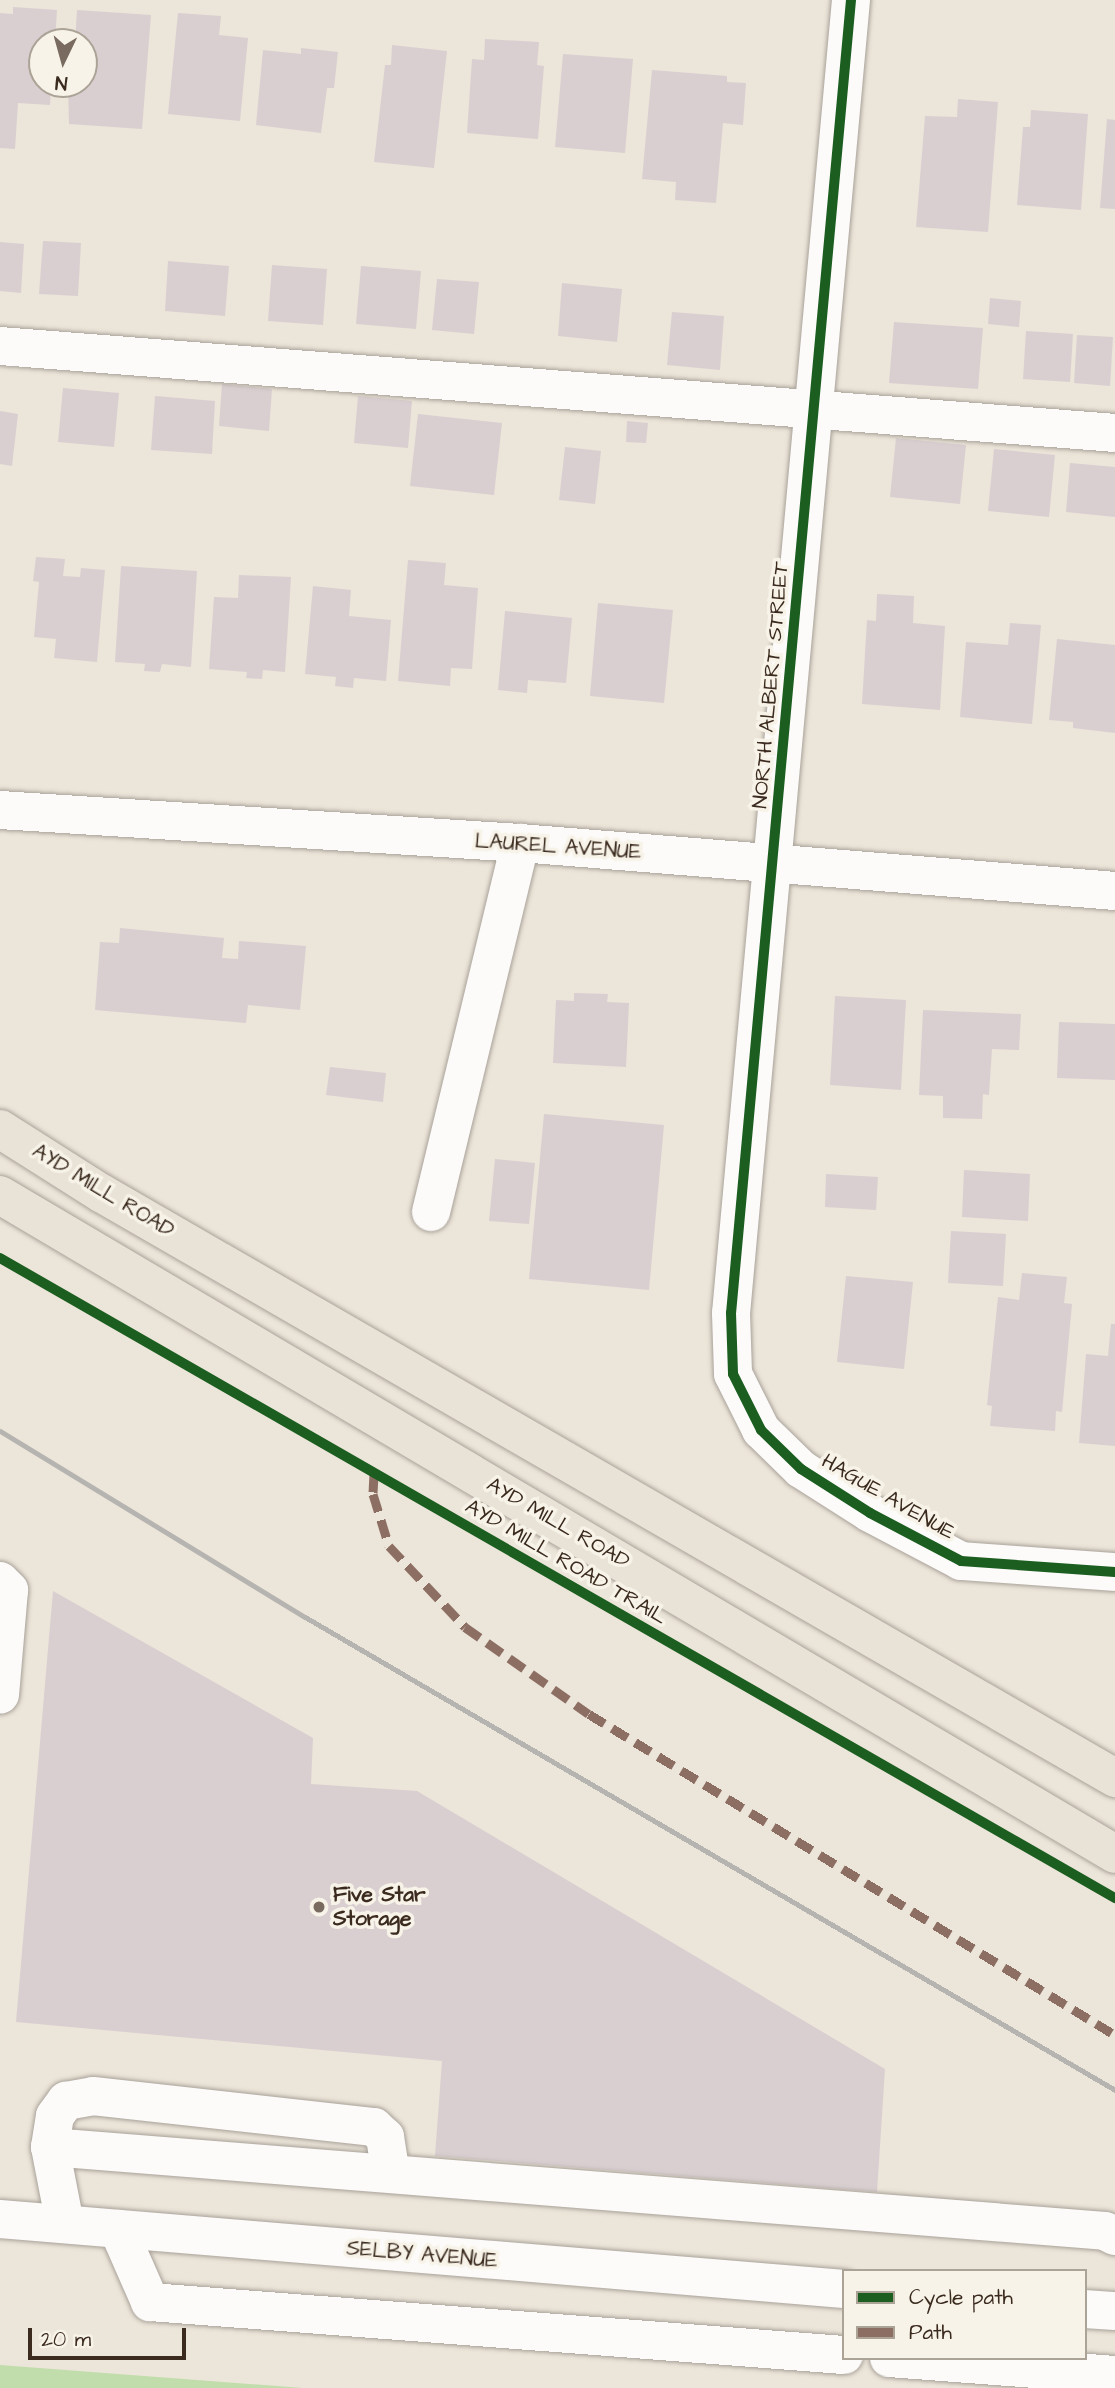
<!DOCTYPE html>
<style>
body{margin:0}
#map{position:relative;width:1115px;height:2388px;overflow:hidden;background:#ece5d9;font-family:"Architects Daughter",sans-serif}
div>[style]{position:absolute}
[style*='--x']{left:calc(var(--x)*1px);top:calc(var(--y)*1px);width:calc(var(--w)*1px);rotate:calc(var(--a)*1deg)}
.green>*{inset:0;background:#c2ddac}
.building>*{inset:0;background:#d9cfd1}
.roads{filter:drop-shadow(0 0 2px #a9a29a) drop-shadow(0 0 2px #a9a29a)}
.minor>*{height:38px;margin:-19px;padding:0 19px;transform-origin:19px;border-radius:19px;background:#fcfbf9}
.major>*{height:38px;margin:-19px;padding:0 19px;transform-origin:19px;border-radius:19px;background:#e9e2d6}
.rail>*{height:5px;margin:-2.5px;padding:0 2.5px;transform-origin:2.5px;border-radius:2.5px;background:#b6b4b0}
.quiet>*{height:9px;margin-top:-4.5px;transform-origin:0;background:repeating-linear-gradient(90deg,#8d6e63 0 18px,transparent 0 27px)}
.cycleway>*{height:10px;margin:-5px;padding:0 5px;transform-origin:5px;border-radius:5px;background:#1b5e20}
.dots>*{width:19px;height:19px;translate:-50% -50%;box-sizing:border-box;border:4px solid #f7f3e8;border-radius:50%}
span{translate:-50% -50%;white-space:nowrap;text-align:center;line-height:1.15;-webkit-text-stroke:7px #f7f3e8;paint-order:stroke}
.street-label{font-size:21px;color:#3b2a1e}
.poi-label{font-size:21px;color:#3b2a1e;font-weight:700}
.left{translate:0 -50%;text-align:left}
.legend{position:absolute;left:842px;top:2269px;width:245px;height:91px;box-sizing:border-box;background:#f7f3e8;border:2px solid #aca397;margin:0;padding:9px 12px;list-style:none;font-size:21px;color:#3b2a1e}
.legend li{display:flex;align-items:center;gap:14px;height:35px}
.legend b{width:35px;border:2px solid #aca397}
.north{position:absolute;left:28px;top:28px;width:70px;height:70px;box-sizing:border-box;background:#f7f3e8;border:2px solid #aca397;border-radius:50%;rotate:185deg;font-size:19px;font-weight:700;line-height:28px;text-align:center;color:#3b2a1e}
.north::after{content:'';display:block;margin:auto;width:24px;height:32px;background:#796b5f;clip-path:polygon(50% 0,100% 100%,50% 72%,0 100%)}
.scale{position:absolute;left:28px;top:2328px;width:158px;height:32px;box-sizing:border-box;border:4px solid #3b2a1e;border-top:0;padding-left:9px;font-size:21px;line-height:24px;white-space:nowrap;color:#3b2a1e;-webkit-text-stroke:5px #f7f3e8;paint-order:stroke}
</style>
<div id="map">
<div class="green">
<div style="clip-path:polygon(0 2365px,303px 2388px,0 2388px)"></div>
</div>
<div class="building">
<div style="clip-path:polygon(13px 7px,57px 10px,55px 42px,42px 42px,42px 84px,51px 84px,50px 105px,18px 103px,15px 149px,0 148px,0 13px,13px 14px)"></div>
<div style="clip-path:polygon(77px 10px,151px 15px,142px 129px,69px 124px,68px 84px,84px 84px,84px 42px,75px 42px)"></div>
<div style="clip-path:polygon(178px 13px,221px 16px,219px 35px,248px 38px,240px 121px,168px 114px)"></div>
<div style="clip-path:polygon(485px 39px,539px 42px,537px 65px,544px 66px,538px 139px,467px 133px,472px 59px,484px 60px)"></div>
<div style="clip-path:polygon(392px 45px,447px 51px,434px 168px,374px 162px,385px 65px,391px 65px)"></div>
<div style="clip-path:polygon(301px 48px,338px 52px,334px 88px,327px 88px,321px 133px,256px 125px,263px 50px,301px 54px)"></div>
<div style="clip-path:polygon(563px 54px,633px 59px,625px 153px,555px 147px)"></div>
<div style="clip-path:polygon(652px 70px,727px 76px,727px 82px,746px 83px,743px 125px,723px 123px,716px 203px,675px 200px,676px 182px,642px 179px)"></div>
<div style="clip-path:polygon(958px 99px,998px 102px,988px 232px,916px 227px,925px 116px,957px 117px)"></div>
<div style="clip-path:polygon(1031px 110px,1088px 114px,1081px 210px,1017px 205px,1023px 127px,1030px 127px)"></div>
<div style="clip-path:polygon(1107px 119px,1115px 120px,1115px 209px,1100px 208px)"></div>
<div style="clip-path:polygon(43px 241px,81px 243px,78px 296px,39px 294px)"></div>
<div style="clip-path:polygon(0 242px,24px 244px,21px 293px,0 291px)"></div>
<div style="clip-path:polygon(168px 261px,229px 266px,225px 316px,165px 311px)"></div>
<div style="clip-path:polygon(272px 265px,327px 269px,323px 325px,268px 321px)"></div>
<div style="clip-path:polygon(361px 266px,421px 271px,416px 329px,356px 324px)"></div>
<div style="clip-path:polygon(437px 279px,479px 282px,474px 334px,432px 330px)"></div>
<div style="clip-path:polygon(562px 283px,622px 289px,617px 342px,558px 336px)"></div>
<div style="clip-path:polygon(990px 298px,1021px 301px,1019px 327px,988px 324px)"></div>
<div style="clip-path:polygon(672px 312px,724px 316px,720px 370px,667px 365px)"></div>
<div style="clip-path:polygon(894px 322px,983px 328px,978px 389px,889px 383px)"></div>
<div style="clip-path:polygon(1026px 331px,1073px 334px,1070px 382px,1023px 379px)"></div>
<div style="clip-path:polygon(1077px 335px,1113px 337px,1110px 386px,1074px 383px)"></div>
<div style="clip-path:polygon(222px 384px,272px 389px,269px 431px,219px 426px)"></div>
<div style="clip-path:polygon(63px 388px,119px 393px,114px 447px,58px 442px)"></div>
<div style="clip-path:polygon(155px 396px,215px 401px,212px 454px,151px 450px)"></div>
<div style="clip-path:polygon(358px 396px,412px 401px,408px 448px,354px 443px)"></div>
<div style="clip-path:polygon(0 411px,18px 414px,12px 466px,0 464px)"></div>
<div style="clip-path:polygon(418px 414px,502px 423px,494px 495px,410px 486px)"></div>
<div style="clip-path:polygon(627px 421px,648px 423px,646px 443px,626px 442px)"></div>
<div style="clip-path:polygon(896px 438px,966px 445px,960px 504px,890px 497px)"></div>
<div style="clip-path:polygon(565px 447px,601px 451px,595px 504px,559px 500px)"></div>
<div style="clip-path:polygon(994px 449px,1055px 455px,1049px 517px,988px 511px)"></div>
<div style="clip-path:polygon(1070px 463px,1115px 467px,1115px 517px,1066px 512px)"></div>
<div style="clip-path:polygon(36px 557px,65px 559px,63px 576px,80px 577px,81px 568px,105px 570px,97px 662px,54px 658px,56px 639px,34px 637px,39px 582px,33px 581px)"></div>
<div style="clip-path:polygon(408px 560px,446px 563px,444px 585px,478px 588px,472px 669px,451px 668px,450px 686px,398px 681px)"></div>
<div style="clip-path:polygon(121px 566px,197px 571px,191px 667px,162px 664px,160px 672px,144px 671px,145px 664px,115px 662px)"></div>
<div style="clip-path:polygon(239px 575px,291px 577px,285px 672px,263px 670px,262px 679px,246px 678px,247px 672px,209px 669px,214px 597px,238px 598px)"></div>
<div style="clip-path:polygon(313px 586px,351px 590px,349px 616px,391px 620px,386px 681px,354px 678px,353px 688px,335px 686px,336px 677px,305px 674px)"></div>
<div style="clip-path:polygon(877px 594px,914px 596px,913px 623px,945px 626px,940px 710px,862px 704px,867px 620px,876px 621px)"></div>
<div style="clip-path:polygon(598px 603px,673px 610px,664px 703px,590px 696px)"></div>
<div style="clip-path:polygon(505px 611px,572px 618px,566px 683px,528px 680px,527px 693px,498px 690px)"></div>
<div style="clip-path:polygon(1010px 623px,1041px 625px,1032px 724px,960px 717px,966px 642px,1008px 645px)"></div>
<div style="clip-path:polygon(1057px 639px,1115px 645px,1115px 733px,1073px 728px,1073px 722px,1049px 720px)"></div>
<div style="clip-path:polygon(120px 928px,224px 938px,222px 958px,238px 959px,239px 941px,306px 946px,300px 1010px,248px 1005px,246px 1023px,95px 1010px,100px 942px,119px 943px)"></div>
<div style="clip-path:polygon(574px 993px,608px 994px,607px 1002px,629px 1003px,626px 1067px,553px 1063px,556px 1000px,574px 1001px)"></div>
<div style="clip-path:polygon(835px 996px,906px 1000px,901px 1090px,830px 1085px)"></div>
<div style="clip-path:polygon(923px 1010px,1021px 1014px,1019px 1050px,992px 1049px,989px 1095px,983px 1094px,982px 1119px,943px 1118px,943px 1096px,919px 1095px)"></div>
<div style="clip-path:polygon(1059px 1022px,1115px 1024px,1115px 1080px,1057px 1078px)"></div>
<div style="clip-path:polygon(330px 1067px,386px 1073px,383px 1102px,326px 1095px)"></div>
<div style="clip-path:polygon(544px 1114px,664px 1125px,649px 1290px,529px 1279px)"></div>
<div style="clip-path:polygon(495px 1159px,535px 1163px,529px 1224px,489px 1221px)"></div>
<div style="clip-path:polygon(964px 1170px,1030px 1174px,1028px 1221px,962px 1217px)"></div>
<div style="clip-path:polygon(826px 1174px,878px 1177px,876px 1210px,825px 1207px)"></div>
<div style="clip-path:polygon(951px 1231px,1006px 1234px,1003px 1286px,948px 1283px)"></div>
<div style="clip-path:polygon(1022px 1273px,1067px 1277px,1064px 1303px,1072px 1304px,1062px 1412px,1056px 1411px,1055px 1431px,990px 1426px,992px 1406px,987px 1405px,998px 1297px,1019px 1300px)"></div>
<div style="clip-path:polygon(846px 1276px,913px 1282px,904px 1369px,837px 1362px)"></div>
<div style="clip-path:polygon(1111px 1324px,1115px 1324px,1115px 1446px,1079px 1443px,1086px 1354px,1108px 1356px)"></div>
<div style="clip-path:polygon(53px 1591px,313px 1738px,311px 1784px,417px 1791px,885px 2069px,877px 2192px,435px 2156px,442px 2061px,16px 2022px)"></div>
</div>
<div class="roads">
<div class="minor">
<div style="--x:851;--y:0;--w:1318;--a:95.22"></div>
<div style="--x:731;--y:1313;--w:61;--a:88.1"></div>
<div style="--x:733;--y:1374;--w:63;--a:63.4"></div>
<div style="--x:761;--y:1430;--w:56;--a:44.3"></div>
<div style="--x:801;--y:1469;--w:82;--a:32.5"></div>
<div style="--x:870;--y:1513;--w:103;--a:27.8"></div>
<div style="--x:961;--y:1561;--w:154;--a:4.1"></div>
<div style="--x:0;--y:346;--w:1118;--a:4.46"></div>
<div style="--x:0;--y:810;--w:521;--a:3.63"></div>
<div style="--x:520;--y:843;--w:597;--a:4.61"></div>
<div style="--x:431;--y:1212;--w:380;--a:-76.4"></div>
<div style="--x:0;--y:1581;--w:13;--a:45"></div>
<div style="--x:9;--y:1590;--w:105;--a:94.9"></div>
<div style="--x:50;--y:2147;--w:1058;--a:4.55"></div>
<div style="--x:1105;--y:2231;--w:11;--a:27"></div>
<div style="--x:0;--y:2219;--w:847;--a:4.74"></div>
<div style="--x:65;--y:2224;--w:78;--a:-101"></div>
<div style="--x:50;--y:2147;--w:31;--a:-81"></div>
<div style="--x:55;--y:2116;--w:19;--a:-54"></div>
<div style="--x:66;--y:2101;--w:27;--a:-10"></div>
<div style="--x:93;--y:2096;--w:283;--a:6.3"></div>
<div style="--x:374;--y:2127;--w:15;--a:42"></div>
<div style="--x:385;--y:2137;--w:36;--a:81"></div>
<div style="--x:118;--y:2229;--w:80;--a:66.3"></div>
<div style="--x:150;--y:2302;--w:696;--a:4.37"></div>
<div style="--x:1085;--y:2309;--w:30;--a:4"></div>
<div style="--x:889;--y:2358;--w:227;--a:4.3"></div>
</div>
<div class="major">
<div style="--x:0;--y:1129;--w:120;--a:32.4"></div>
<div style="--x:101;--y:1193;--w:1171;--a:29.98"></div>
<div style="--x:0;--y:1195;--w:1295;--a:30.58"></div>
</div>
</div>
<div class="rail">
<div style="--x:0;--y:1431;--w:357;--a:31.4"></div>
<div style="--x:305;--y:1617;--w:938;--a:30.28"></div>
</div>
<div class="quiet">
<div style="--x:374;--y:1474;--w:20;--a:93"></div>
<div style="--x:373;--y:1494;--w:54;--a:72.9"></div>
<div style="--x:389;--y:1546;--w:111;--a:46.8"></div>
<div style="--x:465;--y:1627;--w:151;--a:35.1"></div>
<div style="--x:589;--y:1714;--w:616;--a:31.39"></div>
</div>
<div class="cycleway">
<div style="--x:851;--y:0;--w:1318;--a:95.22"></div>
<div style="--x:731;--y:1313;--w:61;--a:88.1"></div>
<div style="--x:733;--y:1374;--w:63;--a:63.4"></div>
<div style="--x:761;--y:1430;--w:56;--a:44.3"></div>
<div style="--x:801;--y:1469;--w:82;--a:32.5"></div>
<div style="--x:870;--y:1513;--w:103;--a:27.8"></div>
<div style="--x:961;--y:1561;--w:154;--a:4.1"></div>
<div style="--x:0;--y:1258;--w:1286;--a:29.86"></div>
</div>
<div class="dots">
<div style="left:319px;top:1907px;background:#796b5f"></div>
</div>
<div class="street-label">
<span style="left:771px;top:685px;rotate:-85deg">NORTH ALBERT STREET</span>
<span style="left:558px;top:847px;rotate:4deg">LAUREL AVENUE</span>
<span style="left:103px;top:1191px;rotate:31deg">AYD MILL ROAD</span>
<span style="left:888px;top:1497px;rotate:30deg">HAGUE AVENUE</span>
<span style="left:558px;top:1523px;rotate:30deg">AYD MILL ROAD</span>
<span style="left:566px;top:1562px;rotate:30deg">AYD MILL ROAD TRAIL</span>
<span style="left:422px;top:2255px;rotate:5deg">SELBY AVENUE</span>
</div>
<div class="poi-label">
<span class="left" style="left:333px;top:1907px">Five Star<br>Storage</span>
</div>
<ul class="legend">
<li><b style="height:9px;background:#1b5e20"></b>Cycle path</li>
<li><b style="height:9px;background:#8d6e63"></b>Path</li>
</ul>
<div class="north">N</div>
<div class="scale">20 m</div>
</div>
